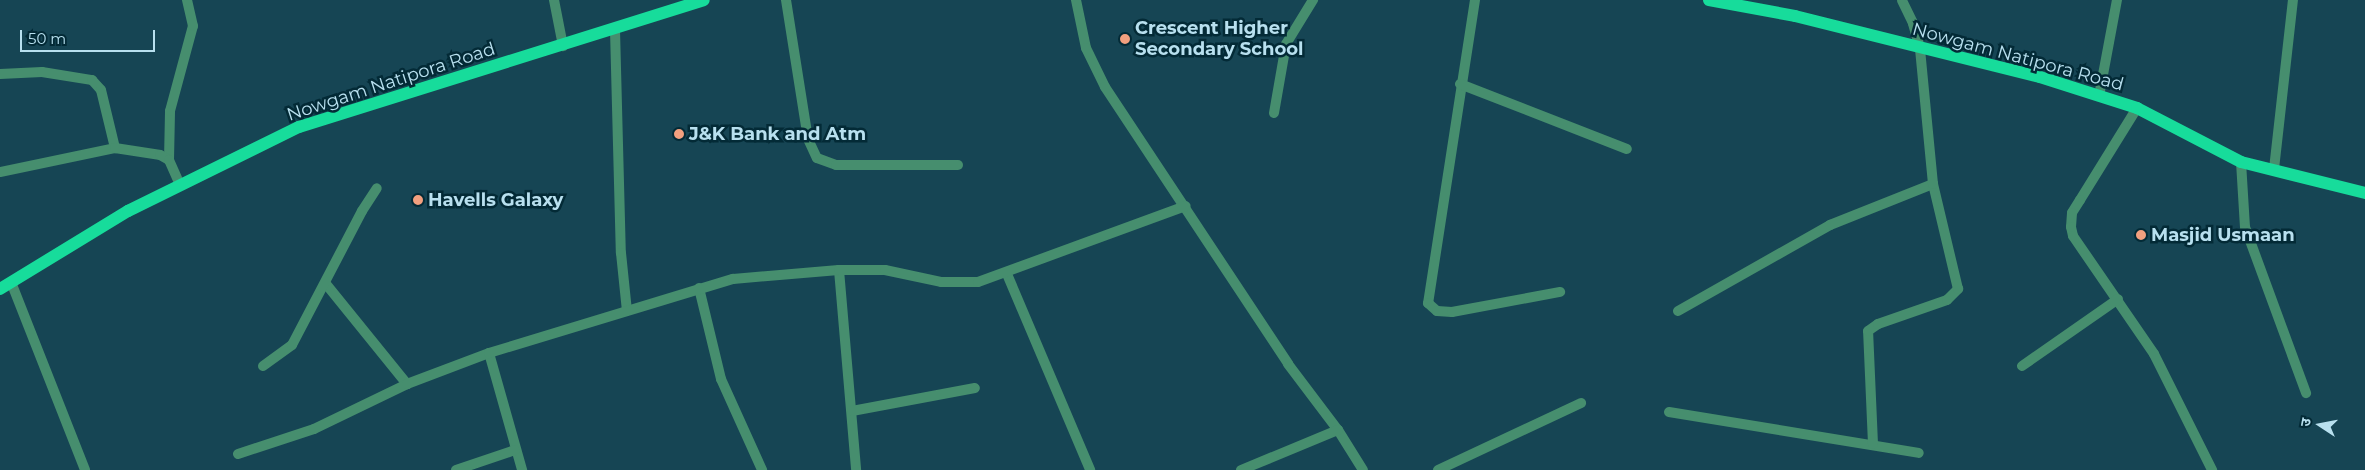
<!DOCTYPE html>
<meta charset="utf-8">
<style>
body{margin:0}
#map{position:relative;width:2365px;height:470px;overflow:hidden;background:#164554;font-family:Montserrat,"Noto Sans Devanagari",sans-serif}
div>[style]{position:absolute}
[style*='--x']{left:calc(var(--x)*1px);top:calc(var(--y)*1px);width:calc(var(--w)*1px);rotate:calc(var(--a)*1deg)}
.minor>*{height:10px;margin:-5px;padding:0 5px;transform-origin:5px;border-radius:5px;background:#468e6e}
.primary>*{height:12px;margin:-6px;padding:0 6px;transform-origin:6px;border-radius:6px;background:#17dc9b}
.dots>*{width:14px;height:14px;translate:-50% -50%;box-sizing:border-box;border:2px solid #032a36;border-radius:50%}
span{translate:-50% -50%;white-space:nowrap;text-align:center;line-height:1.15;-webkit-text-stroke:5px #032a36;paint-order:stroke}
.poi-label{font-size:18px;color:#b8e0ef;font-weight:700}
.left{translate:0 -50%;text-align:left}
.street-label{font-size:18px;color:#b8e0ef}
.north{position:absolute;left:2295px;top:400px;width:50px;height:50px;-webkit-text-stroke:4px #032a36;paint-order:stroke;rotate:281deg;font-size:14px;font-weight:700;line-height:20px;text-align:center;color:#b8e0ef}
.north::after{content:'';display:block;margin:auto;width:18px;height:22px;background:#b8e0ef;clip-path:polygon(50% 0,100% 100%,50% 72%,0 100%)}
.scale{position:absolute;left:20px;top:30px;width:135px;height:22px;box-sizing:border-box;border:2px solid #b8e0ef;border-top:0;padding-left:6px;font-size:15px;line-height:18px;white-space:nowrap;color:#b8e0ef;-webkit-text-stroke:4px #032a36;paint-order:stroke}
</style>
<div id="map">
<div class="minor">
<div style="--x:554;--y:0;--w:47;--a:78.9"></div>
<div style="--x:786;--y:0;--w:141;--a:81"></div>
<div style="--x:808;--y:139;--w:21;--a:65"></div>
<div style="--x:817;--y:158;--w:20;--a:20"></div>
<div style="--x:836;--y:165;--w:122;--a:0"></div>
<div style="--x:1076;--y:0;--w:49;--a:78.2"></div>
<div style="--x:1086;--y:48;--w:43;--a:64"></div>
<div style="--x:1105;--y:87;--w:332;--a:56.5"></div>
<div style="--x:1288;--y:364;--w:83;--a:52.9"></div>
<div style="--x:1338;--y:430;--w:47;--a:58"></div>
<div style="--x:1475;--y:0;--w:307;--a:98.8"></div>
<div style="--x:1428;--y:303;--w:12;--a:42"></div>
<div style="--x:1437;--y:311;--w:15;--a:4"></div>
<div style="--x:1452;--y:312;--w:110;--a:-10.5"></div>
<div style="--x:615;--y:30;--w:223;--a:88.5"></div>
<div style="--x:621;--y:253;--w:58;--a:84.1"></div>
<div style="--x:0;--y:74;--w:42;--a:-2.7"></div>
<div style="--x:42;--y:72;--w:51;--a:9.1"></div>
<div style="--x:92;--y:80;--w:13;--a:48"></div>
<div style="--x:101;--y:90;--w:60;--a:76.4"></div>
<div style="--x:1460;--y:84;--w:179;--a:21.3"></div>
<div style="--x:2099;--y:96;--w:98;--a:-79.4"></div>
<div style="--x:2137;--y:108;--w:108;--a:121.8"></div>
<div style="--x:2080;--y:200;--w:15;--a:122"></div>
<div style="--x:2072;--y:213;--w:14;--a:94"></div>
<div style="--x:2071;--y:227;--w:9;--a:77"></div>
<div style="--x:2073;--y:236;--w:143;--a:55.5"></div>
<div style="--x:2154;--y:354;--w:130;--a:63.4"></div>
<div style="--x:1274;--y:113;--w:70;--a:-80.1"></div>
<div style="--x:1286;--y:44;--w:52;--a:-58.5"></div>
<div style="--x:169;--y:160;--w:49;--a:-88.8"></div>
<div style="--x:170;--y:111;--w:88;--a:-74.9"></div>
<div style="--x:193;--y:26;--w:27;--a:-103"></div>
<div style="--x:2241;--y:162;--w:65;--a:86.5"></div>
<div style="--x:2245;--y:227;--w:177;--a:69.8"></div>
<div style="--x:2274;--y:169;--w:170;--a:-83.6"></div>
<div style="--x:0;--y:172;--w:117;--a:-11.8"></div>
<div style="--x:115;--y:148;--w:46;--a:8.8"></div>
<div style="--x:160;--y:155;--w:10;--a:29"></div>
<div style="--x:169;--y:160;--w:27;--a:66"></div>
<div style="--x:839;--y:270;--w:201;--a:85.1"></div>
<div style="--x:1007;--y:274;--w:213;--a:67"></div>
<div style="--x:11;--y:282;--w:202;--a:68.5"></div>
<div style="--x:326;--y:284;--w:129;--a:51"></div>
<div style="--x:699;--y:288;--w:94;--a:76.4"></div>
<div style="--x:721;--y:379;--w:100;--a:65.7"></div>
<div style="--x:1678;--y:311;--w:175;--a:-29.5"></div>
<div style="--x:1830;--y:225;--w:111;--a:-21.7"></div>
<div style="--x:489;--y:353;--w:122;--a:74.2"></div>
<div style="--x:263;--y:366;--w:36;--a:-36"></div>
<div style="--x:292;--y:345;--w:151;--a:-62.4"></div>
<div style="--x:362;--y:211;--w:27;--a:-57"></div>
<div style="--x:2022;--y:366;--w:117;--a:-34.9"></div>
<div style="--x:852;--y:411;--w:125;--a:-10.6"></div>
<div style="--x:1669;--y:412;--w:253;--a:9.3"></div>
<div style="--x:1873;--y:444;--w:113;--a:-92.5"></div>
<div style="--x:1868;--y:331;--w:12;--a:-35"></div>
<div style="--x:1878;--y:324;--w:73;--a:-19.2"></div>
<div style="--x:1947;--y:300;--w:16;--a:-45"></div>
<div style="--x:1958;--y:289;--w:108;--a:-103.4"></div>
<div style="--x:1933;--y:184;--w:137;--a:-95.5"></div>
<div style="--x:1920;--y:48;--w:26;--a:-106"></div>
<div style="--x:1913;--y:23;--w:25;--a:-116"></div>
<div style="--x:238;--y:454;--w:80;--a:-18.2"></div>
<div style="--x:314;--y:429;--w:103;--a:-25.8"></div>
<div style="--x:407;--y:384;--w:88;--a:-20.7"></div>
<div style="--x:489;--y:353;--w:255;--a:-16.9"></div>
<div style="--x:733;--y:279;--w:106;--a:-4.9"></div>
<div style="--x:839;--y:270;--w:46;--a:0"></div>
<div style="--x:885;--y:270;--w:57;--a:12.1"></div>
<div style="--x:941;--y:282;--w:37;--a:0"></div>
<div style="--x:978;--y:282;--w:221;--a:-20.1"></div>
<div style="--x:456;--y:470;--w:62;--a:-18.7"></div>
<div style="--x:1241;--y:470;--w:105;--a:-22.4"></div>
<div style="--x:1438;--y:470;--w:158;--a:-25.1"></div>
</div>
<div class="primary">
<div style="--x:1709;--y:0;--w:87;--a:10.5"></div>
<div style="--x:1795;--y:16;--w:252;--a:14"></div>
<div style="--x:2040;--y:77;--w:102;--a:17.7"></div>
<div style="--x:2137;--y:108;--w:117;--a:27.4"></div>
<div style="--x:2241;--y:162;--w:128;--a:14"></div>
<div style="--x:0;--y:289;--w:150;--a:-31.4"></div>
<div style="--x:128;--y:211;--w:191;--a:-26.2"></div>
<div style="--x:299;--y:127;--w:424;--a:-17.4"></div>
</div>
<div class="dots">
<div style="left:1125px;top:39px;background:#f2a07f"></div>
<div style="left:679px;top:134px;background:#f2a07f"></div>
<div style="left:418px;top:200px;background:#f2a07f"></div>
<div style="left:2141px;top:235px;background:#f2a07f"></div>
</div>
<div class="poi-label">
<span class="left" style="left:1135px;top:39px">Crescent Higher<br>Secondary School</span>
<span class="left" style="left:689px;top:134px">J&amp;K Bank and Atm</span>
<span class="left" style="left:428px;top:200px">Havells Galaxy</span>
<span class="left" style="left:2151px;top:235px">Masjid Usmaan</span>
</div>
<div class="street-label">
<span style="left:2018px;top:57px;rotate:15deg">Nowgam Natipora Road</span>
<span style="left:391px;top:82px;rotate:-18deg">Nowgam Natipora Road</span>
</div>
<div class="north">उ</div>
<div class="scale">50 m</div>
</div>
